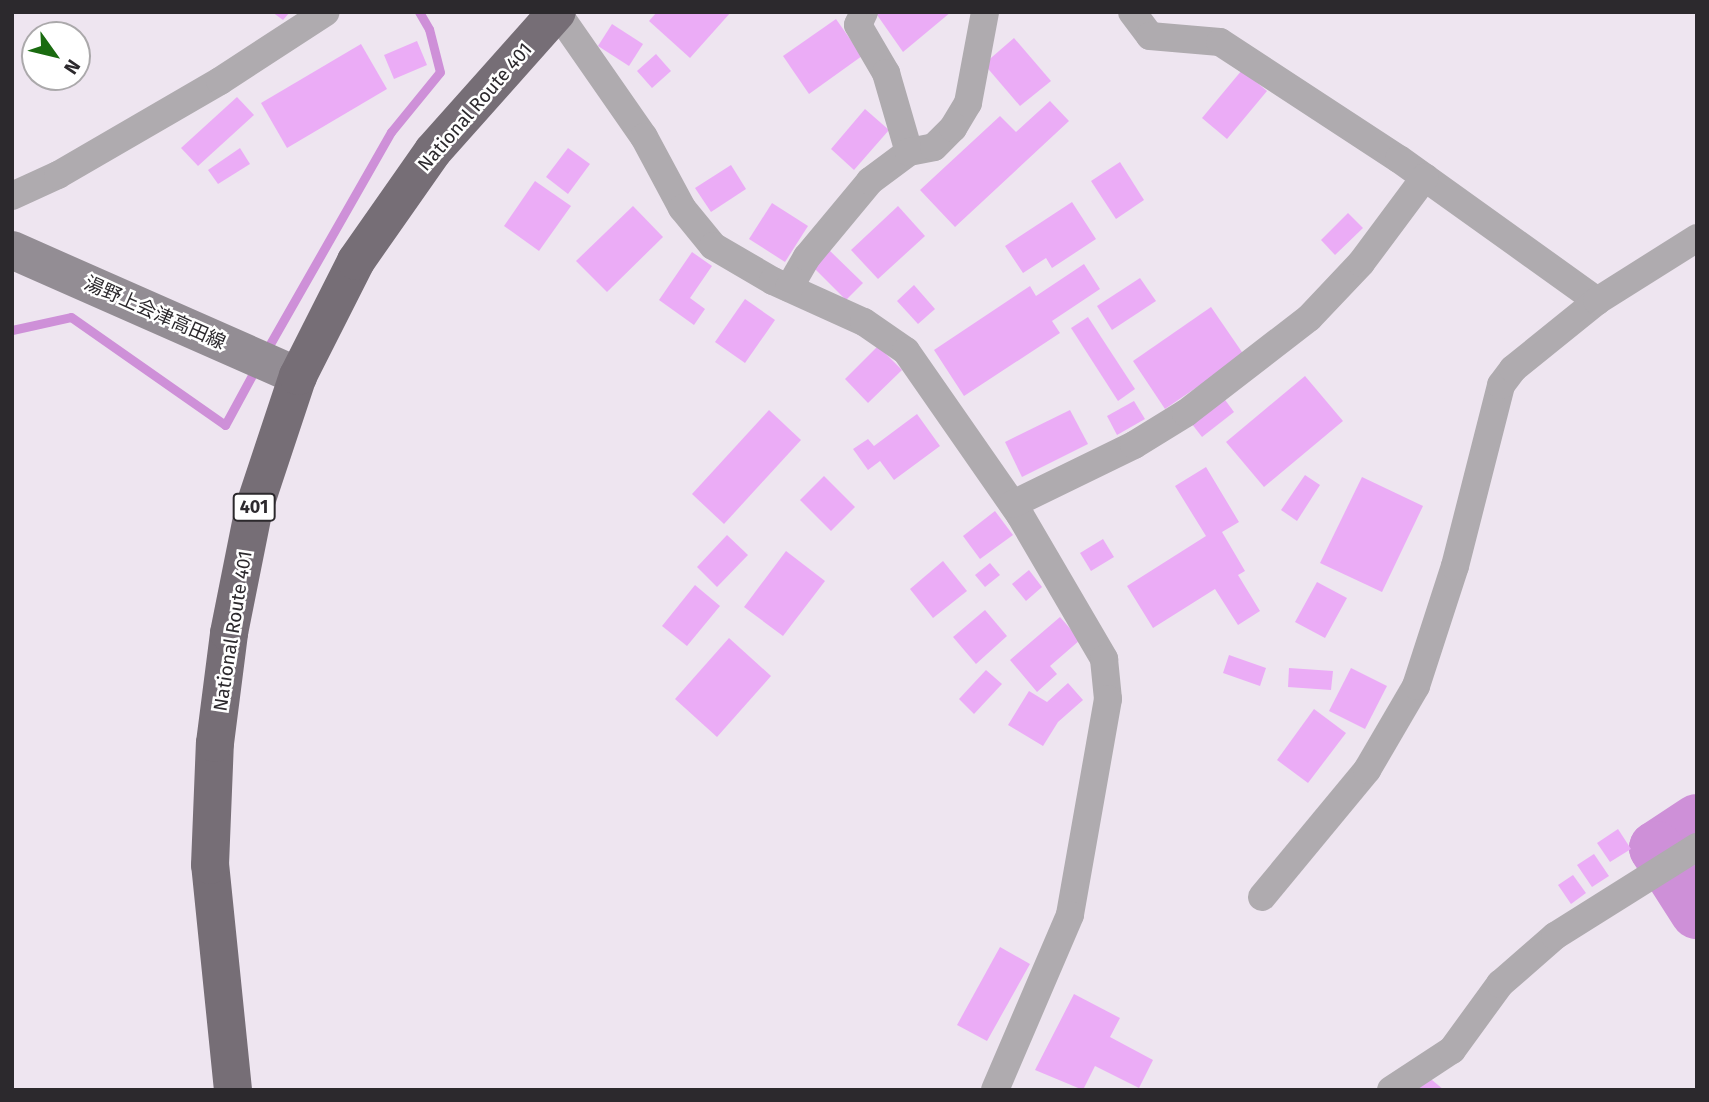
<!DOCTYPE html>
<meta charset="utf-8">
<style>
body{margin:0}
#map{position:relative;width:1709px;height:1102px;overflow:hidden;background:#eee5f0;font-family:"Fira Sans","Noto Sans JP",sans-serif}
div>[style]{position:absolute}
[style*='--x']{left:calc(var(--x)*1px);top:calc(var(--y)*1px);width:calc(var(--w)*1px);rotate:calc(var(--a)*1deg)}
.stream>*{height:9px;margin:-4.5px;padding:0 4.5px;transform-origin:4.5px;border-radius:4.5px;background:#ce90d8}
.river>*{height:54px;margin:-27px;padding:0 27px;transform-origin:27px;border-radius:27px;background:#ce90d8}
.building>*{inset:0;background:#ebacf6}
.minor>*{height:28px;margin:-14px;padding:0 14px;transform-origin:14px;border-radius:14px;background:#afabaf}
.secondary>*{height:38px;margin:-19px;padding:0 19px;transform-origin:19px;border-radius:19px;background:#938d94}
.trunk>*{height:38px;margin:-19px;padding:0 19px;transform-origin:19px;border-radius:19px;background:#766e76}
span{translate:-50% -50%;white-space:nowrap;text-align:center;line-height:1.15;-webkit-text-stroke:5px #fff;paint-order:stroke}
.shield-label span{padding:2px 5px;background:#fff;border:2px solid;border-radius:5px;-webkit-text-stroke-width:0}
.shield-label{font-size:18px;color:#2c292d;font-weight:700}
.street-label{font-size:19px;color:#2c292d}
.frame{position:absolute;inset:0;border:14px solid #2c292d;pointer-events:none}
.north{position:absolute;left:21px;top:21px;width:70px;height:70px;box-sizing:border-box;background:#fff;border:2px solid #aba9ab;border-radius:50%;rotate:124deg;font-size:19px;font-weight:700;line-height:28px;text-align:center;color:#2c292d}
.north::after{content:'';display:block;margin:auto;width:24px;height:32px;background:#1a6b10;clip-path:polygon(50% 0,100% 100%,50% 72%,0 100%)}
</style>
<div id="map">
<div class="stream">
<div style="--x:12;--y:330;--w:60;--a:-12.4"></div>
<div style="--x:71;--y:317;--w:188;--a:35"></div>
<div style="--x:225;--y:425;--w:67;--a:-61.5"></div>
<div style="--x:266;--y:351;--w:252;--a:-60.3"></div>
<div style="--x:391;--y:132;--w:77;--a:-50.8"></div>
<div style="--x:440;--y:72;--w:44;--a:-104.3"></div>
<div style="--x:429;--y:29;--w:20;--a:-120"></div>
</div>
<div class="river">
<div style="--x:1697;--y:821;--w:49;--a:146.6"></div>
<div style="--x:1656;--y:848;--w:76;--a:57.4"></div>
</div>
<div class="building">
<div style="clip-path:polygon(272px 12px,290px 12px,283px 20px)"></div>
<div style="clip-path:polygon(657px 12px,731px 12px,690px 58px,649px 21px)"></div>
<div style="clip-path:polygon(875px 12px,951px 12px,903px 52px)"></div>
<div style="clip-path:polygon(836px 19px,862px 56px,809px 94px,783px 56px)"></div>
<div style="clip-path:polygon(612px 24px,643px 44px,629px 66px,598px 46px)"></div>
<div style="clip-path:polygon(1014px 38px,1051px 81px,1020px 106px,984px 64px)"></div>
<div style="clip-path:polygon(417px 41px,427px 65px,394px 79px,384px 55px)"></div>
<div style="clip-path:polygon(361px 44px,387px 89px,287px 148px,261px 103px)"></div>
<div style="clip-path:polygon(656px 54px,671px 71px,652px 88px,637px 71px)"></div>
<div style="clip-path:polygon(1242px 70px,1267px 91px,1227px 139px,1202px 118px)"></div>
<div style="clip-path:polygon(237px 97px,254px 115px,198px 166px,181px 148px)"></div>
<div style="clip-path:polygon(1050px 101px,1069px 121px,955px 227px,920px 190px,1000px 116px,1016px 132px)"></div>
<div style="clip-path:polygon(865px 109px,889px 130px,854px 170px,831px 149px)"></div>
<div style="clip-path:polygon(240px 148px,250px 164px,218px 184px,208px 170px)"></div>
<div style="clip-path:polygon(568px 148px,590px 164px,568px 194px,546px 177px)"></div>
<div style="clip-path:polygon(1120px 162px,1144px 200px,1116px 219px,1091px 181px)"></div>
<div style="clip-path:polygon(731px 165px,746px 189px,711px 212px,695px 188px)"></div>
<div style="clip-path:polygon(535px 181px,571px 206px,539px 251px,504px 226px)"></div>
<div style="clip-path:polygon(1072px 202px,1096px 239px,1052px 268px,1046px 258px,1023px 273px,1005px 246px)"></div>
<div style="clip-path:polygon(772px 203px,808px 226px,785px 262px,749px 239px)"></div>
<div style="clip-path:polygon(633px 206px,663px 237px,607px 292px,576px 261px)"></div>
<div style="clip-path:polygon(898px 206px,925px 236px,878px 279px,851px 250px)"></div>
<div style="clip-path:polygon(1348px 213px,1363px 228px,1335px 255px,1321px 240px)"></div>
<div style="clip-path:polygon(827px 248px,863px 283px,846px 300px,811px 265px)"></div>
<div style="clip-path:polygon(692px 252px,712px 266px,690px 298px,705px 309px,694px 325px,659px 300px)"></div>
<div style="clip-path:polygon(1084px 264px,1100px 289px,1052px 321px,1060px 333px,964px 396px,934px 350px,1030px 286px,1036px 296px)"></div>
<div style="clip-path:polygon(1140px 278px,1156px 301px,1112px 330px,1097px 306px)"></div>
<div style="clip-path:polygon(914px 285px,935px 309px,918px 324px,897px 301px)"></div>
<div style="clip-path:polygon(745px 299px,775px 320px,745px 363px,715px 342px)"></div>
<div style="clip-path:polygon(1211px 307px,1244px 355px,1165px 409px,1133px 361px)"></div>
<div style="clip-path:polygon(1088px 317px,1135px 389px,1118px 401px,1071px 328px)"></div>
<div style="clip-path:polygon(878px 346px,902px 370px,868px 403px,845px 379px)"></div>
<div style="clip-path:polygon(1305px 376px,1343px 421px,1264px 487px,1226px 442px)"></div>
<div style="clip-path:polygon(1220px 393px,1234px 412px,1202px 437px,1188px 419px)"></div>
<div style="clip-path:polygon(1134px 401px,1145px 419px,1117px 435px,1107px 416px)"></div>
<div style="clip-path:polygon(769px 410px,801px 440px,724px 524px,692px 494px)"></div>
<div style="clip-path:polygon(1070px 410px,1088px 444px,1022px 477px,1005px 442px)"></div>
<div style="clip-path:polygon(917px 414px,940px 446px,894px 480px,880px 461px,868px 470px,853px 449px,868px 439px,874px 446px)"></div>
<div style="clip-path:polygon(1206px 467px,1239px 522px,1222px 532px,1245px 571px,1238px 575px,1260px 611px,1238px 625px,1215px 589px,1153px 628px,1127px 586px,1206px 536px,1175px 486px)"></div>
<div style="clip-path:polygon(1305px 475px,1320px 485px,1297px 521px,1281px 510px)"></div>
<div style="clip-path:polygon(824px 476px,855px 507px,831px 531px,800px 500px)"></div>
<div style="clip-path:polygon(1362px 477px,1423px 506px,1382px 592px,1320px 563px)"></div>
<div style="clip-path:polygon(995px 511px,1013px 535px,980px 559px,963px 536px)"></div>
<div style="clip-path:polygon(727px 535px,748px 555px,717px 587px,697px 567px)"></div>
<div style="clip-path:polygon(1103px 539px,1114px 557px,1091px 571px,1080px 553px)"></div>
<div style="clip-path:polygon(786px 551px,825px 581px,783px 636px,744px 607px)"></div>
<div style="clip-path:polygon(943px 561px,967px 591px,933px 618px,910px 589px)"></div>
<div style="clip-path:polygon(990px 563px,1000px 575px,985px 587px,975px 575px)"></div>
<div style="clip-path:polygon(1029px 570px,1042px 587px,1026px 601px,1012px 584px)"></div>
<div style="clip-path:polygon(1317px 582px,1347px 598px,1325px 638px,1295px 622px)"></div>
<div style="clip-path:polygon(695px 585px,720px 606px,687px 646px,662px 626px)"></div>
<div style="clip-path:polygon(985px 610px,1007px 636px,976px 664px,953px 637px)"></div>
<div style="clip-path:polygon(1060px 617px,1080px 640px,1050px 666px,1057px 674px,1037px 692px,1010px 660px)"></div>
<div style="clip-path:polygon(729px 638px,771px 676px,717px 737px,675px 699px)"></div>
<div style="clip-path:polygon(1229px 655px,1266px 668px,1260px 686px,1223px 673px)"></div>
<div style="clip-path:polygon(1289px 668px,1333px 671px,1331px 690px,1288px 687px)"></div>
<div style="clip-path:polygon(1351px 668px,1387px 686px,1365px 729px,1329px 711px)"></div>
<div style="clip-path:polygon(986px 670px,1002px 684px,974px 714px,959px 699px)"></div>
<div style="clip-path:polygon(1068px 683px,1083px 700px,1058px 722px,1043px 746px,1008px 725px,1029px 691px,1047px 702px)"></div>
<div style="clip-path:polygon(1314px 709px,1346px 733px,1308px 783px,1277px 760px)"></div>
<div style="clip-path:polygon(1618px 829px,1631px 849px,1610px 862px,1597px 843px)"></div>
<div style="clip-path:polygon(1594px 854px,1609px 876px,1592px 887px,1577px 865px)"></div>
<div style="clip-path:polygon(1573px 875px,1586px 893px,1571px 904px,1558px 885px)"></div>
<div style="clip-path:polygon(1000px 947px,1030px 964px,987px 1041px,957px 1025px)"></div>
<div style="clip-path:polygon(1074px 994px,1120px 1018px,1110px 1037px,1153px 1060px,1139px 1088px,1095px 1066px,1083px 1090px,1035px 1070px)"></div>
<div style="clip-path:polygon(1426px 1075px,1444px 1090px,1413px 1090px)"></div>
</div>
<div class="minor">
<div style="--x:557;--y:12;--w:152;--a:55.2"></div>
<div style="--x:644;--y:137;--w:81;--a:61.8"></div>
<div style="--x:682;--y:208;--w:49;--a:50.8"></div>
<div style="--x:713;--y:246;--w:69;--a:30.3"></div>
<div style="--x:773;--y:281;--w:100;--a:24.3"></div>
<div style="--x:864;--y:322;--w:51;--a:34.6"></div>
<div style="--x:906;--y:351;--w:200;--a:55.2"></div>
<div style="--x:1020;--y:515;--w:167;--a:59.7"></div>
<div style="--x:1104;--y:659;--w:40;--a:84.3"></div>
<div style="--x:1108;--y:699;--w:219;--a:100"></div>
<div style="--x:1070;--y:915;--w:190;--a:113.2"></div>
<div style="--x:864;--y:12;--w:14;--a:115"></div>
<div style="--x:858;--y:25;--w:56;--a:59.7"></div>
<div style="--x:886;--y:73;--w:82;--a:73.8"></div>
<div style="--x:1132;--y:12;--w:30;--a:53"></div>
<div style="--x:1150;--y:36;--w:70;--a:4.9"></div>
<div style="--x:1220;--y:42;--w:214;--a:33.2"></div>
<div style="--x:1399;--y:159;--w:244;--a:35.6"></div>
<div style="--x:12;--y:196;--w:51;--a:-24.5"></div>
<div style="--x:58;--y:175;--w:187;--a:-30.1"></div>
<div style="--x:220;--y:81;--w:126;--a:-33.1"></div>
<div style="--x:789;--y:288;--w:36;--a:-60"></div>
<div style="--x:807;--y:257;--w:99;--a:-50.3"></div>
<div style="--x:870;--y:181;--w:49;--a:-36.6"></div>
<div style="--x:909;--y:152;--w:25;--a:-11"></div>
<div style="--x:934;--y:147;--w:27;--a:-45"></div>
<div style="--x:953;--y:128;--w:29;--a:-59"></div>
<div style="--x:968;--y:103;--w:93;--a:-79.4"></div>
<div style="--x:1013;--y:504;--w:135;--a:-26"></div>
<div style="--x:1134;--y:445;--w:61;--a:-31.6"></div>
<div style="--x:1186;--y:413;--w:155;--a:-37.7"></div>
<div style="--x:1309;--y:318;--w:76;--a:-46.6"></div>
<div style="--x:1361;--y:263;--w:107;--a:-53.3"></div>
<div style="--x:1262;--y:897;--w:165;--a:-50.4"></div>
<div style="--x:1367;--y:770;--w:97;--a:-59.7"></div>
<div style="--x:1416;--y:686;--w:126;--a:-72"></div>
<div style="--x:1455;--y:566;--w:187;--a:-75.7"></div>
<div style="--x:1501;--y:385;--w:20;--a:-53"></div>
<div style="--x:1513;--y:369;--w:108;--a:-39"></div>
<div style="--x:1597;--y:301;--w:118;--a:-32.2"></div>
<div style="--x:1391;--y:1090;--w:73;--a:-33.3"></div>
<div style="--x:1452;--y:1050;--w:82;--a:-54"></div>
<div style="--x:1500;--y:984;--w:73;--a:-41.1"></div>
<div style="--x:1555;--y:936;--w:168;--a:-32.1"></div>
</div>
<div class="secondary">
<div style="--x:12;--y:250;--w:313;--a:23.8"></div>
</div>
<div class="trunk">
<div style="--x:233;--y:1090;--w:226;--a:-95.8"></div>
<div style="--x:210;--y:865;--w:122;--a:-87.7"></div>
<div style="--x:215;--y:743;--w:111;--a:-82.7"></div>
<div style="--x:229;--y:633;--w:127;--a:-78.7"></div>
<div style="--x:254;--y:508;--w:139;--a:-71.6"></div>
<div style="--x:298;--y:376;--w:129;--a:-63.2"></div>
<div style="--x:356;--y:261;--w:134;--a:-55"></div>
<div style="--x:433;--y:151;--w:186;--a:-48.3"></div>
</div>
<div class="shield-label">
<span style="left:254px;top:507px">401</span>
</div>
<div class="street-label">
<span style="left:475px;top:107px;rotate:-49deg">National Route 401</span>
<span style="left:155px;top:313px;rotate:24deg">湯野上会津高田線</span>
<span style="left:233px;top:631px;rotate:-81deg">National Route 401</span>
</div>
<div class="frame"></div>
<div class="north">N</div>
</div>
